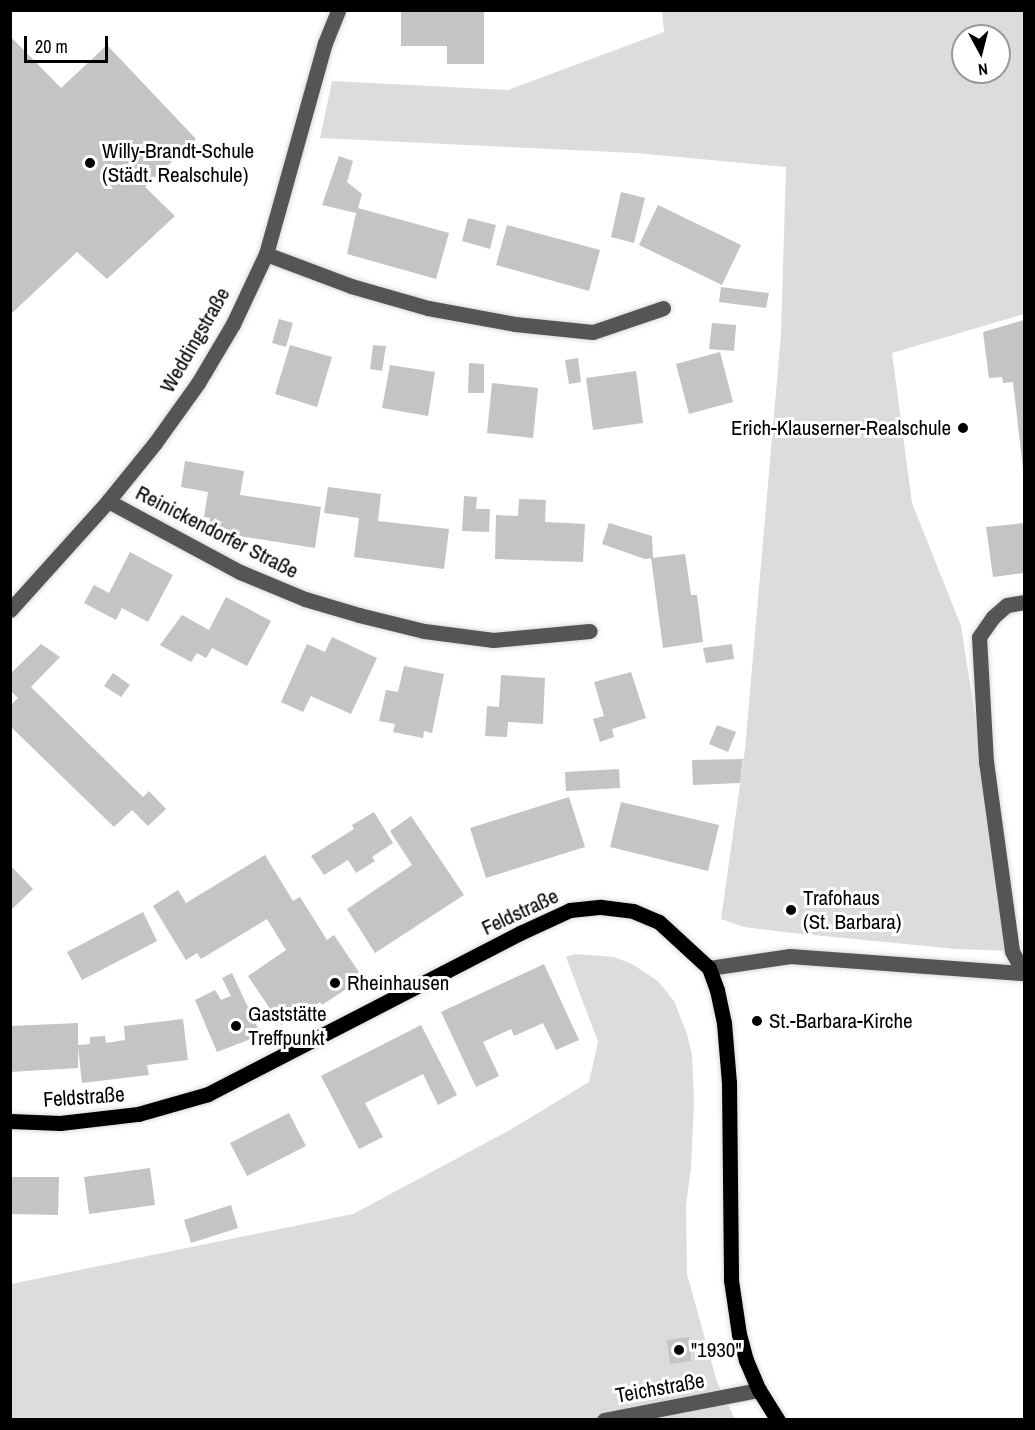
<!DOCTYPE html>
<meta charset="utf-8">
<style>
body{margin:0}
#map{position:relative;width:1035px;height:1430px;overflow:hidden;background:#fff;font-family:"Archivo Narrow",sans-serif}
div>[style]{position:absolute}
[style*='--x']{left:calc(var(--x)*1px);top:calc(var(--y)*1px);width:calc(var(--w)*1px);rotate:calc(var(--a)*1deg)}
.green>*{inset:0;background:#dcdcdc}
.building>*{inset:0;background:#c4c4c4}
.roads{filter:drop-shadow(0 0 2px #dbdbdb) drop-shadow(0 0 2px #dbdbdb)}
.minor>*{height:15px;margin:-7.5px;padding:0 7.5px;transform-origin:7.5px;border-radius:7.5px;background:#555}
.major>*{height:15px;margin:-7.5px;padding:0 7.5px;transform-origin:7.5px;border-radius:7.5px;background:#000}
.dots>*{width:16px;height:16px;translate:-50% -50%;box-sizing:border-box;border:3px solid #fff;border-radius:50%}
span{translate:-50% -50%;white-space:nowrap;text-align:center;line-height:1.15;-webkit-text-stroke:6px #fff;paint-order:stroke}
.poi-label{font-size:21px;color:#000}
.left{translate:0 -50%;text-align:left}
.right{translate:-100% -50%;text-align:right}
.street-label{font-size:21px;color:#000}
.frame{position:absolute;inset:0;border:12px solid #000;pointer-events:none}
.north{position:absolute;left:951px;top:24px;width:60px;height:60px;box-sizing:border-box;background:#fff;border:2px solid #999;border-radius:50%;rotate:173deg;font-size:16px;font-weight:700;line-height:24px;text-align:center;color:#000}
.north::after{content:'';display:block;margin:auto;width:21px;height:27px;background:#000;clip-path:polygon(50% 0,100% 100%,50% 72%,0 100%)}
.scale{position:absolute;left:24px;top:36px;width:84px;height:27px;box-sizing:border-box;border:3px solid #000;border-top:0;padding-left:8px;font-size:18px;line-height:21px;white-space:nowrap;color:#000;-webkit-text-stroke:4px #fff;paint-order:stroke}
</style>
<div id="map">
<div class="green">
<div style="clip-path:polygon(evenodd,662px 11px,1024px 11px,1024px 314px,892px 353px,912px 503px,961px 626px,1012px 951px,956px 949px,793px 933px,744px 927px,721px 919px,745px 749px,781px 334px,786px 167px,636px 153px,320px 138px,332px 81px,508px 90px,664px 32px,662px 11px,963px 36px,999px 36px,999px 72px,963px 72px,963px 36px)"></div>
<div style="clip-path:polygon(575px 954px,614px 957px,632px 964px,658px 981px,674px 1001px,687px 1034px,692px 1055px,694px 1102px,691px 1168px,686px 1205px,687px 1274px,717px 1382px,735px 1419px,11px 1420px,11px 1284px,353px 1214px,510px 1130px,589px 1082px,598px 1042px,566px 957px)"></div>
</div>
<div class="building">
<div style="clip-path:polygon(401px 10px,484px 10px,484px 64px,447px 64px,447px 46px,401px 46px)"></div>
<div style="clip-path:polygon(10px 36px,61px 88px,107px 45px,196px 139px,145px 187px,175px 216px,107px 279px,77px 252px,10px 315px)"></div>
<div style="clip-path:polygon(339px 156px,353px 161px,347px 182px,362px 194px,358px 208px,449px 233px,436px 279px,347px 254px,356px 213px,322px 205px)"></div>
<div style="clip-path:polygon(621px 192px,645px 198px,634px 243px,611px 237px)"></div>
<div style="clip-path:polygon(658px 205px,741px 245px,722px 285px,639px 245px)"></div>
<div style="clip-path:polygon(468px 218px,496px 225px,490px 249px,462px 241px)"></div>
<div style="clip-path:polygon(507px 225px,600px 250px,589px 291px,496px 265px)"></div>
<div style="clip-path:polygon(721px 287px,769px 293px,766px 308px,719px 302px)"></div>
<div style="clip-path:polygon(279px 319px,293px 323px,286px 347px,272px 343px)"></div>
<div style="clip-path:polygon(1024px 320px,1024px 469px,1023px 469px,1013px 382px,1003px 383px,1002px 377px,989px 378px,983px 332px)"></div>
<div style="clip-path:polygon(712px 323px,736px 325px,734px 351px,709px 349px)"></div>
<div style="clip-path:polygon(290px 345px,332px 357px,317px 407px,275px 394px)"></div>
<div style="clip-path:polygon(373px 345px,386px 346px,382px 371px,370px 369px)"></div>
<div style="clip-path:polygon(720px 352px,733px 402px,689px 414px,676px 364px)"></div>
<div style="clip-path:polygon(578px 358px,581px 382px,569px 384px,565px 360px)"></div>
<div style="clip-path:polygon(469px 363px,484px 364px,484px 393px,468px 393px)"></div>
<div style="clip-path:polygon(390px 365px,435px 372px,428px 416px,382px 408px)"></div>
<div style="clip-path:polygon(636px 371px,643px 423px,593px 430px,586px 378px)"></div>
<div style="clip-path:polygon(492px 383px,538px 388px,533px 438px,487px 433px)"></div>
<div style="clip-path:polygon(185px 461px,244px 471px,240px 495px,321px 507px,315px 548px,208px 531px,210px 518px,204px 517px,208px 492px,181px 487px)"></div>
<div style="clip-path:polygon(328px 487px,381px 494px,378px 521px,449px 529px,444px 569px,354px 557px,359px 518px,324px 513px)"></div>
<div style="clip-path:polygon(464px 496px,477px 497px,476px 509px,490px 509px,489px 532px,462px 531px)"></div>
<div style="clip-path:polygon(519px 499px,546px 500px,545px 522px,585px 524px,583px 562px,495px 559px,496px 515px,518px 516px)"></div>
<div style="clip-path:polygon(609px 523px,652px 536px,653px 558px,645px 559px,602px 544px)"></div>
<div style="clip-path:polygon(1024px 523px,1024px 573px,993px 577px,986px 527px)"></div>
<div style="clip-path:polygon(130px 552px,173px 575px,148px 622px,122px 608px,116px 620px,84px 603px,94px 585px,109px 593px)"></div>
<div style="clip-path:polygon(685px 554px,691px 595px,697px 595px,703px 642px,663px 648px,651px 558px)"></div>
<div style="clip-path:polygon(226px 597px,271px 621px,247px 666px,212px 648px,206px 658px,197px 653px,191px 662px,160px 645px,182px 615px,209px 630px)"></div>
<div style="clip-path:polygon(332px 637px,377px 658px,351px 714px,311px 696px,303px 712px,281px 702px,307px 644px,325px 652px)"></div>
<div style="clip-path:polygon(41px 644px,60px 657px,31px 687px,143px 797px,149px 791px,166px 809px,148px 826px,132px 810px,114px 827px,10px 726px,10px 706px,18px 698px,10px 690px,10px 674px)"></div>
<div style="clip-path:polygon(732px 644px,734px 659px,706px 663px,703px 648px)"></div>
<div style="clip-path:polygon(404px 666px,444px 674px,432px 733px,424px 731px,423px 738px,393px 732px,395px 724px,379px 721px,386px 690px,398px 692px)"></div>
<div style="clip-path:polygon(631px 672px,646px 718px,612px 729px,614px 737px,600px 742px,593px 719px,604px 716px,594px 682px)"></div>
<div style="clip-path:polygon(113px 673px,130px 685px,121px 697px,104px 686px)"></div>
<div style="clip-path:polygon(501px 675px,545px 678px,543px 724px,508px 722px,507px 737px,485px 736px,487px 706px,499px 707px)"></div>
<div style="clip-path:polygon(717px 725px,736px 732px,728px 752px,709px 744px)"></div>
<div style="clip-path:polygon(743px 759px,740px 783px,693px 785px,692px 760px)"></div>
<div style="clip-path:polygon(619px 769px,620px 788px,566px 791px,565px 772px)"></div>
<div style="clip-path:polygon(569px 797px,585px 847px,486px 878px,470px 828px)"></div>
<div style="clip-path:polygon(621px 802px,719px 825px,708px 871px,610px 847px)"></div>
<div style="clip-path:polygon(374px 812px,393px 843px,372px 857px,375px 861px,356px 873px,348px 860px,324px 875px,311px 856px,354px 829px,352px 825px)"></div>
<div style="clip-path:polygon(411px 816px,464px 895px,375px 953px,347px 909px,412px 865px,390px 831px)"></div>
<div style="clip-path:polygon(265px 855px,293px 901px,300px 897px,327px 940px,334px 935px,363px 978px,322px 1005px,320px 1002px,281px 1025px,248px 976px,286px 950px,267px 919px,201px 959px,197px 953px,186px 960px,153px 906px,178px 890px,186px 903px)"></div>
<div style="clip-path:polygon(10px 865px,33px 889px,10px 911px)"></div>
<div style="clip-path:polygon(143px 912px,157px 941px,82px 980px,67px 952px)"></div>
<div style="clip-path:polygon(544px 964px,579px 1040px,556px 1050px,543px 1023px,514px 1036px,511px 1029px,483px 1042px,499px 1076px,476px 1087px,441px 1012px)"></div>
<div style="clip-path:polygon(232px 973px,261px 1035px,217px 1052px,195px 1000px,215px 990px,221px 1000px,231px 996px,222px 978px)"></div>
<div style="clip-path:polygon(183px 1019px,188px 1060px,147px 1065px,149px 1075px,82px 1083px,78px 1047px,78px 1068px,10px 1072px,10px 1026px,78px 1023px,78px 1045px,90px 1044px,90px 1037px,105px 1036px,106px 1043px,125px 1040px,124px 1026px)"></div>
<div style="clip-path:polygon(421px 1025px,457px 1095px,438px 1105px,423px 1074px,365px 1103px,383px 1137px,359px 1149px,321px 1076px)"></div>
<div style="clip-path:polygon(289px 1113px,306px 1146px,247px 1176px,230px 1143px)"></div>
<div style="clip-path:polygon(150px 1168px,155px 1205px,89px 1214px,84px 1177px)"></div>
<div style="clip-path:polygon(10px 1177px,59px 1177px,58px 1215px,10px 1214px)"></div>
<div style="clip-path:polygon(231px 1205px,238px 1228px,191px 1243px,184px 1220px)"></div>
<div style="clip-path:polygon(689px 1337px,691px 1361px,670px 1364px,667px 1340px)"></div>
</div>
<div class="roads">
<div class="minor">
<div style="--x:266;--y:254;--w:91;--a:20.6"></div>
<div style="--x:351;--y:286;--w:80;--a:15.9"></div>
<div style="--x:428;--y:308;--w:88;--a:10.4"></div>
<div style="--x:515;--y:324;--w:78;--a:5.9"></div>
<div style="--x:593;--y:332;--w:74;--a:-18.9"></div>
<div style="--x:108;--y:501;--w:150;--a:28.3"></div>
<div style="--x:240;--y:572;--w:70;--a:22.6"></div>
<div style="--x:305;--y:599;--w:56;--a:16.5"></div>
<div style="--x:359;--y:615;--w:67;--a:13.8"></div>
<div style="--x:424;--y:631;--w:70;--a:7.4"></div>
<div style="--x:493;--y:640;--w:97;--a:-5.3"></div>
<div style="--x:10;--y:610;--w:147;--a:-48"></div>
<div style="--x:108;--y:501;--w:75;--a:-51"></div>
<div style="--x:155;--y:443;--w:74;--a:-54.4"></div>
<div style="--x:198;--y:383;--w:69;--a:-59.3"></div>
<div style="--x:233;--y:324;--w:77;--a:-64.8"></div>
<div style="--x:266;--y:254;--w:219;--a:-74.4"></div>
<div style="--x:325;--y:43;--w:35;--a:-68"></div>
<div style="--x:709;--y:968;--w:82;--a:-8.4"></div>
<div style="--x:790;--y:956;--w:235;--a:4.2"></div>
<div style="--x:1024;--y:973;--w:25;--a:-119"></div>
<div style="--x:1012;--y:951;--w:191;--a:-97.8"></div>
<div style="--x:986;--y:762;--w:125;--a:-93.2"></div>
<div style="--x:979;--y:637;--w:24;--a:-55"></div>
<div style="--x:993;--y:617;--w:18;--a:-41"></div>
<div style="--x:1007;--y:605;--w:17;--a:-10"></div>
<div style="--x:604;--y:1420;--w:158;--a:-11"></div>
</div>
<div class="major">
<div style="--x:10;--y:1121;--w:50;--a:2.3"></div>
<div style="--x:60;--y:1123;--w:79;--a:-6.6"></div>
<div style="--x:138;--y:1114;--w:73;--a:-15.9"></div>
<div style="--x:208;--y:1094;--w:351;--a:-27.3"></div>
<div style="--x:520;--y:933;--w:55;--a:-24.7"></div>
<div style="--x:570;--y:910;--w:31;--a:-6"></div>
<div style="--x:601;--y:907;--w:32;--a:7"></div>
<div style="--x:633;--y:911;--w:28;--a:23"></div>
<div style="--x:659;--y:922;--w:68;--a:42.6"></div>
<div style="--x:709;--y:968;--w:23;--a:70"></div>
<div style="--x:717;--y:990;--w:34;--a:78"></div>
<div style="--x:724;--y:1023;--w:60;--a:85.2"></div>
<div style="--x:729;--y:1083;--w:197;--a:89.4"></div>
<div style="--x:731;--y:1280;--w:55;--a:81.6"></div>
<div style="--x:739;--y:1334;--w:27;--a:75"></div>
<div style="--x:746;--y:1360;--w:33;--a:67"></div>
<div style="--x:759;--y:1390;--w:36;--a:58"></div>
</div>
</div>
<div class="dots">
<div style="left:90px;top:163px;background:#000"></div>
<div style="left:963px;top:428px;background:#000"></div>
<div style="left:791px;top:910px;background:#000"></div>
<div style="left:335px;top:983px;background:#000"></div>
<div style="left:757px;top:1021px;background:#000"></div>
<div style="left:236px;top:1026px;background:#000"></div>
<div style="left:679px;top:1350px;background:#000"></div>
</div>
<div class="poi-label">
<span class="left" style="left:102px;top:163px">Willy-Brandt-Schule<br>(Städt. Realschule)</span>
<span class="right" style="left:951px;top:428px">Erich-Klauserner-Realschule</span>
<span class="left" style="left:803px;top:910px">Trafohaus<br>(St. Barbara)</span>
<span class="left" style="left:347px;top:983px">Rheinhausen</span>
<span class="left" style="left:248px;top:1026px">Gaststätte<br>Treffpunkt</span>
<span class="left" style="left:769px;top:1021px">St.-Barbara-Kirche</span>
<span class="left" style="left:691px;top:1350px">"1930"</span>
</div>
<div class="street-label">
<span style="left:195px;top:340px;rotate:-60deg">Weddingstraße</span>
<span style="left:217px;top:532px;rotate:27deg">Reinickendorfer Straße</span>
<span style="left:520px;top:912px;rotate:-25deg">Feldstraße</span>
<span style="left:84px;top:1097px;rotate:-4deg">Feldstraße</span>
<span style="left:660px;top:1388px;rotate:-10deg">Teichstraße</span>
</div>
<div class="frame"></div>
<div class="north">N</div>
<div class="scale">20 m</div>
</div>
